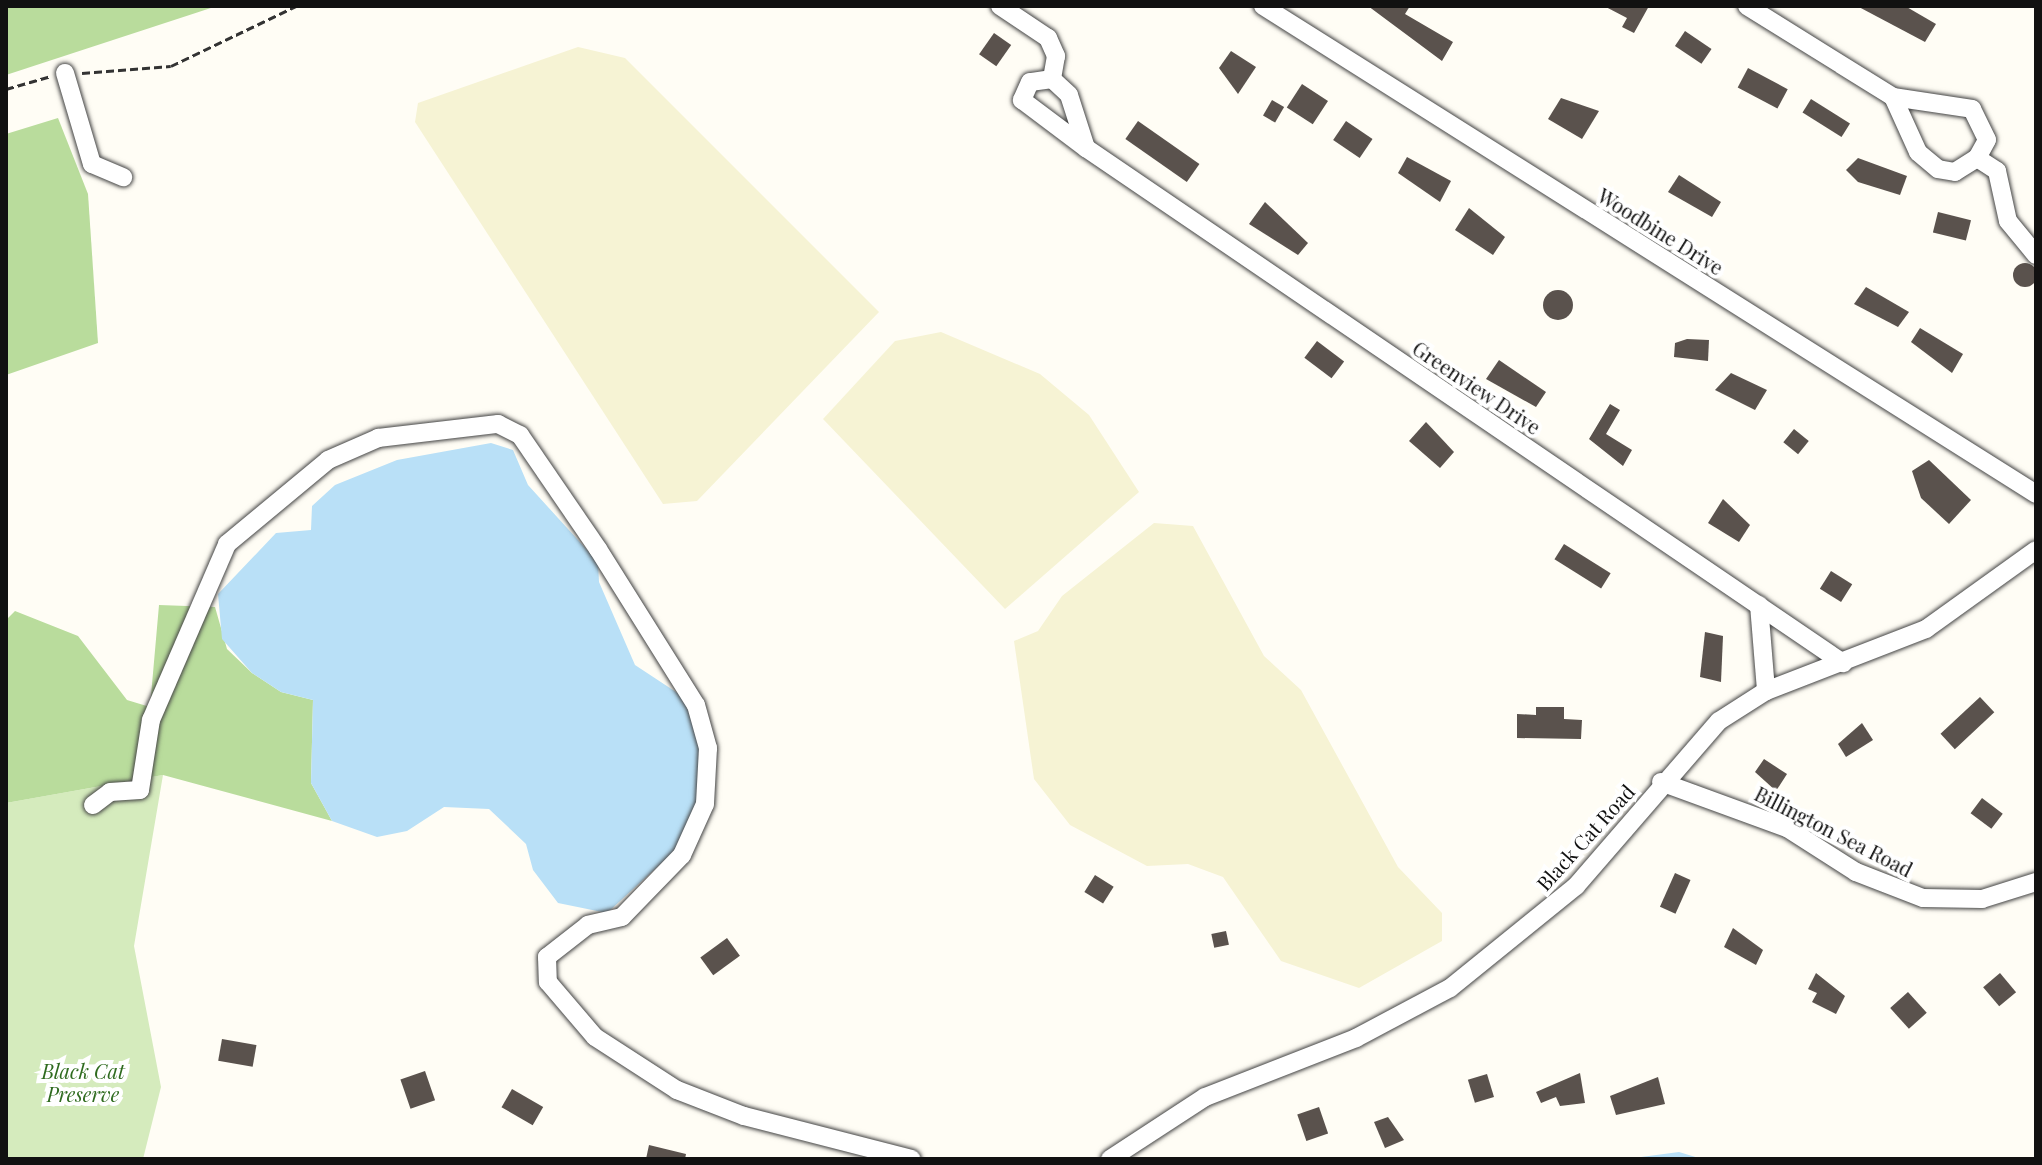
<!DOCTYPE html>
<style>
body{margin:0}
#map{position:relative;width:2042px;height:1165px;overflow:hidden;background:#fffdf5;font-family:"Playfair Display",serif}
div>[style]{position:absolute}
.farmland>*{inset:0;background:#f6f3d4}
.green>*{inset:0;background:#d5ebbd}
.forest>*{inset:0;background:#b9dc9c}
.water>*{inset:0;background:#b9e0f7}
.building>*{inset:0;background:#5a524d;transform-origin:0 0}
.round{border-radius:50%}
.path>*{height:3px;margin-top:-1.5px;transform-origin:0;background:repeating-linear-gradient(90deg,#333 0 8px,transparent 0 12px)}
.roads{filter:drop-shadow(0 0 2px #444) drop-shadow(0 0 2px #444)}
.minor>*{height:18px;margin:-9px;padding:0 9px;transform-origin:9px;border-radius:9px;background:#fff}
span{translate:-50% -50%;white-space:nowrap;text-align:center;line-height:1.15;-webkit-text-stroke:8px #fff;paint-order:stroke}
.street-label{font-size:20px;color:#111}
.park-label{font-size:20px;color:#2f6b1f;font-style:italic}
.frame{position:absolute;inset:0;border:8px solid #111;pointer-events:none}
</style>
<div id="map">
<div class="farmland">
<i style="clip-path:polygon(578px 47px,625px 58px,879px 312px,697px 501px,663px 504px,415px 122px,418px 103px)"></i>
<i style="clip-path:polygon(941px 332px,1040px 374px,1089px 415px,1139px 492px,1005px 609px,823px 419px,895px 341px)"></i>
<i style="clip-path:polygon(1154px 523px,1193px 526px,1264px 656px,1301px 690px,1398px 867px,1442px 913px,1442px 941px,1359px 988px,1281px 961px,1223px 877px,1188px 864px,1147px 866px,1070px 825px,1034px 779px,1014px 641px,1038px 631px,1062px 596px)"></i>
</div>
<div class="green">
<i style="clip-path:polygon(163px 775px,134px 946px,161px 1087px,143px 1159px,6px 1159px,6px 803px)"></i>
</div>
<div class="forest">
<i style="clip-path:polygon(6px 6px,217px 6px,6px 75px)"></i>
<i style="clip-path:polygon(58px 118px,88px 194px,98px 343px,6px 375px,6px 134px)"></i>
<i style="clip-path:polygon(159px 605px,215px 607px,227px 649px,252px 673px,281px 692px,313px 700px,311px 783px,332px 821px,163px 775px,6px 803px,6px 620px,15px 611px,78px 636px,127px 700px,150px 707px)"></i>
</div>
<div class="water">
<i style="clip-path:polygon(491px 443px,513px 450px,528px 485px,598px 562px,599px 582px,635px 665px,679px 694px,696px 718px,705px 780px,680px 846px,607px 913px,558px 903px,533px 870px,526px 844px,489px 809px,444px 807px,407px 831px,377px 837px,332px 821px,311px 783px,313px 700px,281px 692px,252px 673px,222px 639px,218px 594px,276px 533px,311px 530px,312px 506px,335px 485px,397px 460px)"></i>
<i style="clip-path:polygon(1679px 1152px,1702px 1159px,1626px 1159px)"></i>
</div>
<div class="building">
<i style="clip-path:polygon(1368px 6px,1410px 6px,1405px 14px,1453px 42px,1442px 61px)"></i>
<i style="clip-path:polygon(1604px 6px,1649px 6px,1634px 33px,1622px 27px,1627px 18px)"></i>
<i style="clip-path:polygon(1857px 6px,1905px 6px,1936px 24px,1925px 42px)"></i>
<i style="left:1685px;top:31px;width:32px;height:18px;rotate:34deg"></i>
<i style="left:994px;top:33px;width:21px;height:26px;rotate:35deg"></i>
<i style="clip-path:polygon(1231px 51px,1256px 67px,1238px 94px,1219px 68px)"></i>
<i style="left:1748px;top:68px;width:45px;height:22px;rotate:28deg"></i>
<i style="left:1302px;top:84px;width:31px;height:28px;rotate:33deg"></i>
<i style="clip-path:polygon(1561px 98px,1599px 111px,1582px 139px,1548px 119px)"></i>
<i style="left:1811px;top:99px;width:46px;height:16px;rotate:32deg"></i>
<i style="left:1272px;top:100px;width:14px;height:18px;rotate:30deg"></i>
<i style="left:1138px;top:121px;width:75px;height:22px;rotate:35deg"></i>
<i style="left:1346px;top:121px;width:32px;height:23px;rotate:34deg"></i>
<i style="clip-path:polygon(1407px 157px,1451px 181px,1440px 202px,1398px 173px)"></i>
<i style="clip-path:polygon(1858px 158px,1907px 176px,1900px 195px,1858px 182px,1846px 170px)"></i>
<i style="clip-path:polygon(1679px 175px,1721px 202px,1712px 217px,1668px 192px)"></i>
<i style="clip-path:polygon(1265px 202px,1308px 243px,1298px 255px,1249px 224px)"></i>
<i style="clip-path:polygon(1469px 208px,1505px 237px,1493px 255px,1455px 230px)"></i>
<i style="left:1938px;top:212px;width:34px;height:21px;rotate:14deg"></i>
<i class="round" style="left:2013px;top:263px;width:24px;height:24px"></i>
<i style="clip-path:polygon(1866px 287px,1909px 312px,1898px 327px,1854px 304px)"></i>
<i class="round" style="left:1543px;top:290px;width:30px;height:30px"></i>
<i style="clip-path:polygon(1920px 328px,1963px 354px,1952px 373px,1911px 342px)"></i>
<i style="clip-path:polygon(1687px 339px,1709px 340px,1708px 361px,1674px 357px,1675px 343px)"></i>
<i style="left:1317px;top:341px;width:34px;height:21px;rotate:37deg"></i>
<i style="clip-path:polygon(1499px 360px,1546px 392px,1536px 407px,1486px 379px)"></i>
<i style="clip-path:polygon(1731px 373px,1767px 390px,1755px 410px,1715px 390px)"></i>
<i style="clip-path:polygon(1610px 404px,1620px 410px,1606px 434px,1632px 450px,1623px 466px,1589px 439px)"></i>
<i style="clip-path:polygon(1426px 422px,1454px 452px,1440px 468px,1409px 441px)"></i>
<i style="left:1794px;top:429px;width:19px;height:17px;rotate:39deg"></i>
<i style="clip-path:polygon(1929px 460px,1971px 500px,1949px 524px,1921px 498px,1912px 471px)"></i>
<i style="clip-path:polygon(1723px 499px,1750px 525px,1739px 542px,1708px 523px)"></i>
<i style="left:1564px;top:544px;width:55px;height:18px;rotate:32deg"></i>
<i style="left:1831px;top:571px;width:25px;height:21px;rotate:32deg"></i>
<i style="clip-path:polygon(1705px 632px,1723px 636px,1721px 682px,1700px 677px)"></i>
<i style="left:1980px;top:697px;width:21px;height:54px;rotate:47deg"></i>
<i style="clip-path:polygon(1536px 707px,1564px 707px,1564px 719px,1582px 720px,1581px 739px,1517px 738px,1517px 714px,1536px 715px)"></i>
<i style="clip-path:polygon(1862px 723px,1873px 740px,1846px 757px,1838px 744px)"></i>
<i style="clip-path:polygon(1764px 759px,1787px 774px,1776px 791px,1755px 772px)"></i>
<i style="left:1982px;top:798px;width:26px;height:19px;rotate:37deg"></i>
<i style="left:1675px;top:873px;width:17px;height:37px;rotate:24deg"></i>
<i style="left:1095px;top:875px;width:22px;height:20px;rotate:32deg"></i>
<i style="clip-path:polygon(1733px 928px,1763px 950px,1756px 965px,1724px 947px)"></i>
<i style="left:1226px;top:931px;width:14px;height:15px;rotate:78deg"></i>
<i style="left:727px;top:938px;width:22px;height:33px;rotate:54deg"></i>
<i style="clip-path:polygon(1816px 973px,1845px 996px,1836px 1014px,1812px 1002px,1817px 993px,1808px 989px)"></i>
<i style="left:2000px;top:973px;width:25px;height:22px;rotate:50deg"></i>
<i style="left:1908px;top:992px;width:28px;height:24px;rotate:48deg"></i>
<i style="left:222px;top:1039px;width:35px;height:22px;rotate:10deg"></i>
<i style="left:425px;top:1071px;width:31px;height:26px;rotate:71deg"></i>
<i style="clip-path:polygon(1580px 1073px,1585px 1103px,1560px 1106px,1556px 1097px,1541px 1103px,1536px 1092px)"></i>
<i style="left:1487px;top:1074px;width:24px;height:20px;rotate:73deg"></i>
<i style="clip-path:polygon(1658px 1077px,1665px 1104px,1616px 1115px,1610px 1096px)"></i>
<i style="left:512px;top:1089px;width:36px;height:21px;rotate:30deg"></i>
<i style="left:1319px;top:1107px;width:28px;height:23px;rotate:71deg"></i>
<i style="clip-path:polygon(1388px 1117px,1404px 1140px,1385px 1148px,1374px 1122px)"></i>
<i style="clip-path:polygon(649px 1145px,686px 1154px,685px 1159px,646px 1159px)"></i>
</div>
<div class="path">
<i style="left:82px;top:73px;width:89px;rotate:-4.5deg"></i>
<i style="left:171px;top:66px;width:139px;rotate:-25.6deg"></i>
<i style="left:6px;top:89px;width:47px;rotate:-16.1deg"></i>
</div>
<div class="roads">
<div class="minor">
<i style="left:1000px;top:6px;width:58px;rotate:33.7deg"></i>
<i style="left:1048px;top:38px;width:20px;rotate:66deg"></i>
<i style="left:1056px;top:56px;width:23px;rotate:100deg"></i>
<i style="left:1052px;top:79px;width:23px;rotate:43deg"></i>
<i style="left:1069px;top:95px;width:56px;rotate:72.2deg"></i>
<i style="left:1086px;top:148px;width:916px;rotate:34.23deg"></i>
<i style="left:1263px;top:6px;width:914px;rotate:32.26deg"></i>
<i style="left:1747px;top:6px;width:172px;rotate:31.9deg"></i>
<i style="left:1893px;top:97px;width:80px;rotate:8.6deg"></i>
<i style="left:1972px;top:109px;width:34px;rotate:64deg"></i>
<i style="left:1987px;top:140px;width:21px;rotate:119deg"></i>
<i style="left:1977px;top:158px;width:26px;rotate:148deg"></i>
<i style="left:1955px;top:172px;width:17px;rotate:-170deg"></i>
<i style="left:1938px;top:169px;width:26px;rotate:-140deg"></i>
<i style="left:1918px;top:152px;width:60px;rotate:-114.4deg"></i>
<i style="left:65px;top:73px;width:95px;rotate:73.5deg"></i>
<i style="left:92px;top:164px;width:34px;rotate:23deg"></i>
<i style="left:1052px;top:79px;width:22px;rotate:172deg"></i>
<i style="left:1030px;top:82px;width:20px;rotate:114deg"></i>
<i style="left:1022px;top:100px;width:80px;rotate:36.9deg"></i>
<i style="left:1977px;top:158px;width:24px;rotate:33deg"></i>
<i style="left:1997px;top:171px;width:51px;rotate:77.6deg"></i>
<i style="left:2008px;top:221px;width:44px;rotate:50.5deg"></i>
<i style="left:1759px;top:605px;width:86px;rotate:85.3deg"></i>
<i style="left:1661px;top:782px;width:134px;rotate:20.1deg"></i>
<i style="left:1787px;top:828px;width:82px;rotate:32.5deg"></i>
<i style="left:1856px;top:872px;width:72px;rotate:21.2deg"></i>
<i style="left:1923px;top:898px;width:59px;rotate:1deg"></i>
<i style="left:1982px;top:899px;width:57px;rotate:-17.5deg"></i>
<i style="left:93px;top:805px;width:21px;rotate:-37deg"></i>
<i style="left:110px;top:792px;width:30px;rotate:-4deg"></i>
<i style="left:140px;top:790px;width:71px;rotate:-81.1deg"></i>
<i style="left:151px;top:720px;width:192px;rotate:-66.6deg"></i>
<i style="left:227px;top:544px;width:131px;rotate:-39.7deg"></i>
<i style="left:328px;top:460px;width:55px;rotate:-23.7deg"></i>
<i style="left:378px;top:438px;width:121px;rotate:-6.7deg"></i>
<i style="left:498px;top:424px;width:25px;rotate:27deg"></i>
<i style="left:520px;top:435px;width:138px;rotate:55.6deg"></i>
<i style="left:598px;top:549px;width:184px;rotate:57.9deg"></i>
<i style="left:696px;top:705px;width:45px;rotate:74.4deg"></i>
<i style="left:708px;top:748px;width:56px;rotate:93.1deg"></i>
<i style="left:705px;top:804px;width:56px;rotate:114.3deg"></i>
<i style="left:682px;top:855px;width:86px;rotate:134.1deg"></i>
<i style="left:622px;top:917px;width:35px;rotate:167deg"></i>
<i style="left:588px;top:925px;width:52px;rotate:142deg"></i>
<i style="left:547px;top:957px;width:25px;rotate:88deg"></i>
<i style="left:548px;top:982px;width:72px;rotate:49.5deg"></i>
<i style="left:595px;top:1037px;width:98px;rotate:32.9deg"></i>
<i style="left:677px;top:1090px;width:72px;rotate:21.2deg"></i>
<i style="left:744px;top:1116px;width:173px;rotate:14.4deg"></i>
<i style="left:1110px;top:1159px;width:113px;rotate:-33.1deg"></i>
<i style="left:1205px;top:1097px;width:162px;rotate:-21.3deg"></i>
<i style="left:1356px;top:1038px;width:106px;rotate:-28deg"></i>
<i style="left:1450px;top:988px;width:162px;rotate:-39deg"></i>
<i style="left:1576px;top:886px;width:218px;rotate:-49.1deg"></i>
<i style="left:1719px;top:721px;width:56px;rotate:-32.6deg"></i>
<i style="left:1766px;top:691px;width:172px;rotate:-21.2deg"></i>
<i style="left:1926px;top:629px;width:135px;rotate:-35.7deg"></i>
</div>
</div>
<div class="street-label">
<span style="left:1661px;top:231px;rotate:32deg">Woodbine Drive</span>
<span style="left:1477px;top:387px;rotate:34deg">Greenview Drive</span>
<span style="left:1834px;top:831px;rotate:27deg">Billington Sea Road</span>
<span style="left:1585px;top:837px;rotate:-48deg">Black Cat Road</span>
</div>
<div class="park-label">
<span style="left:83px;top:1082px">Black Cat<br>Preserve</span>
</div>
<div class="frame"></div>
</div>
